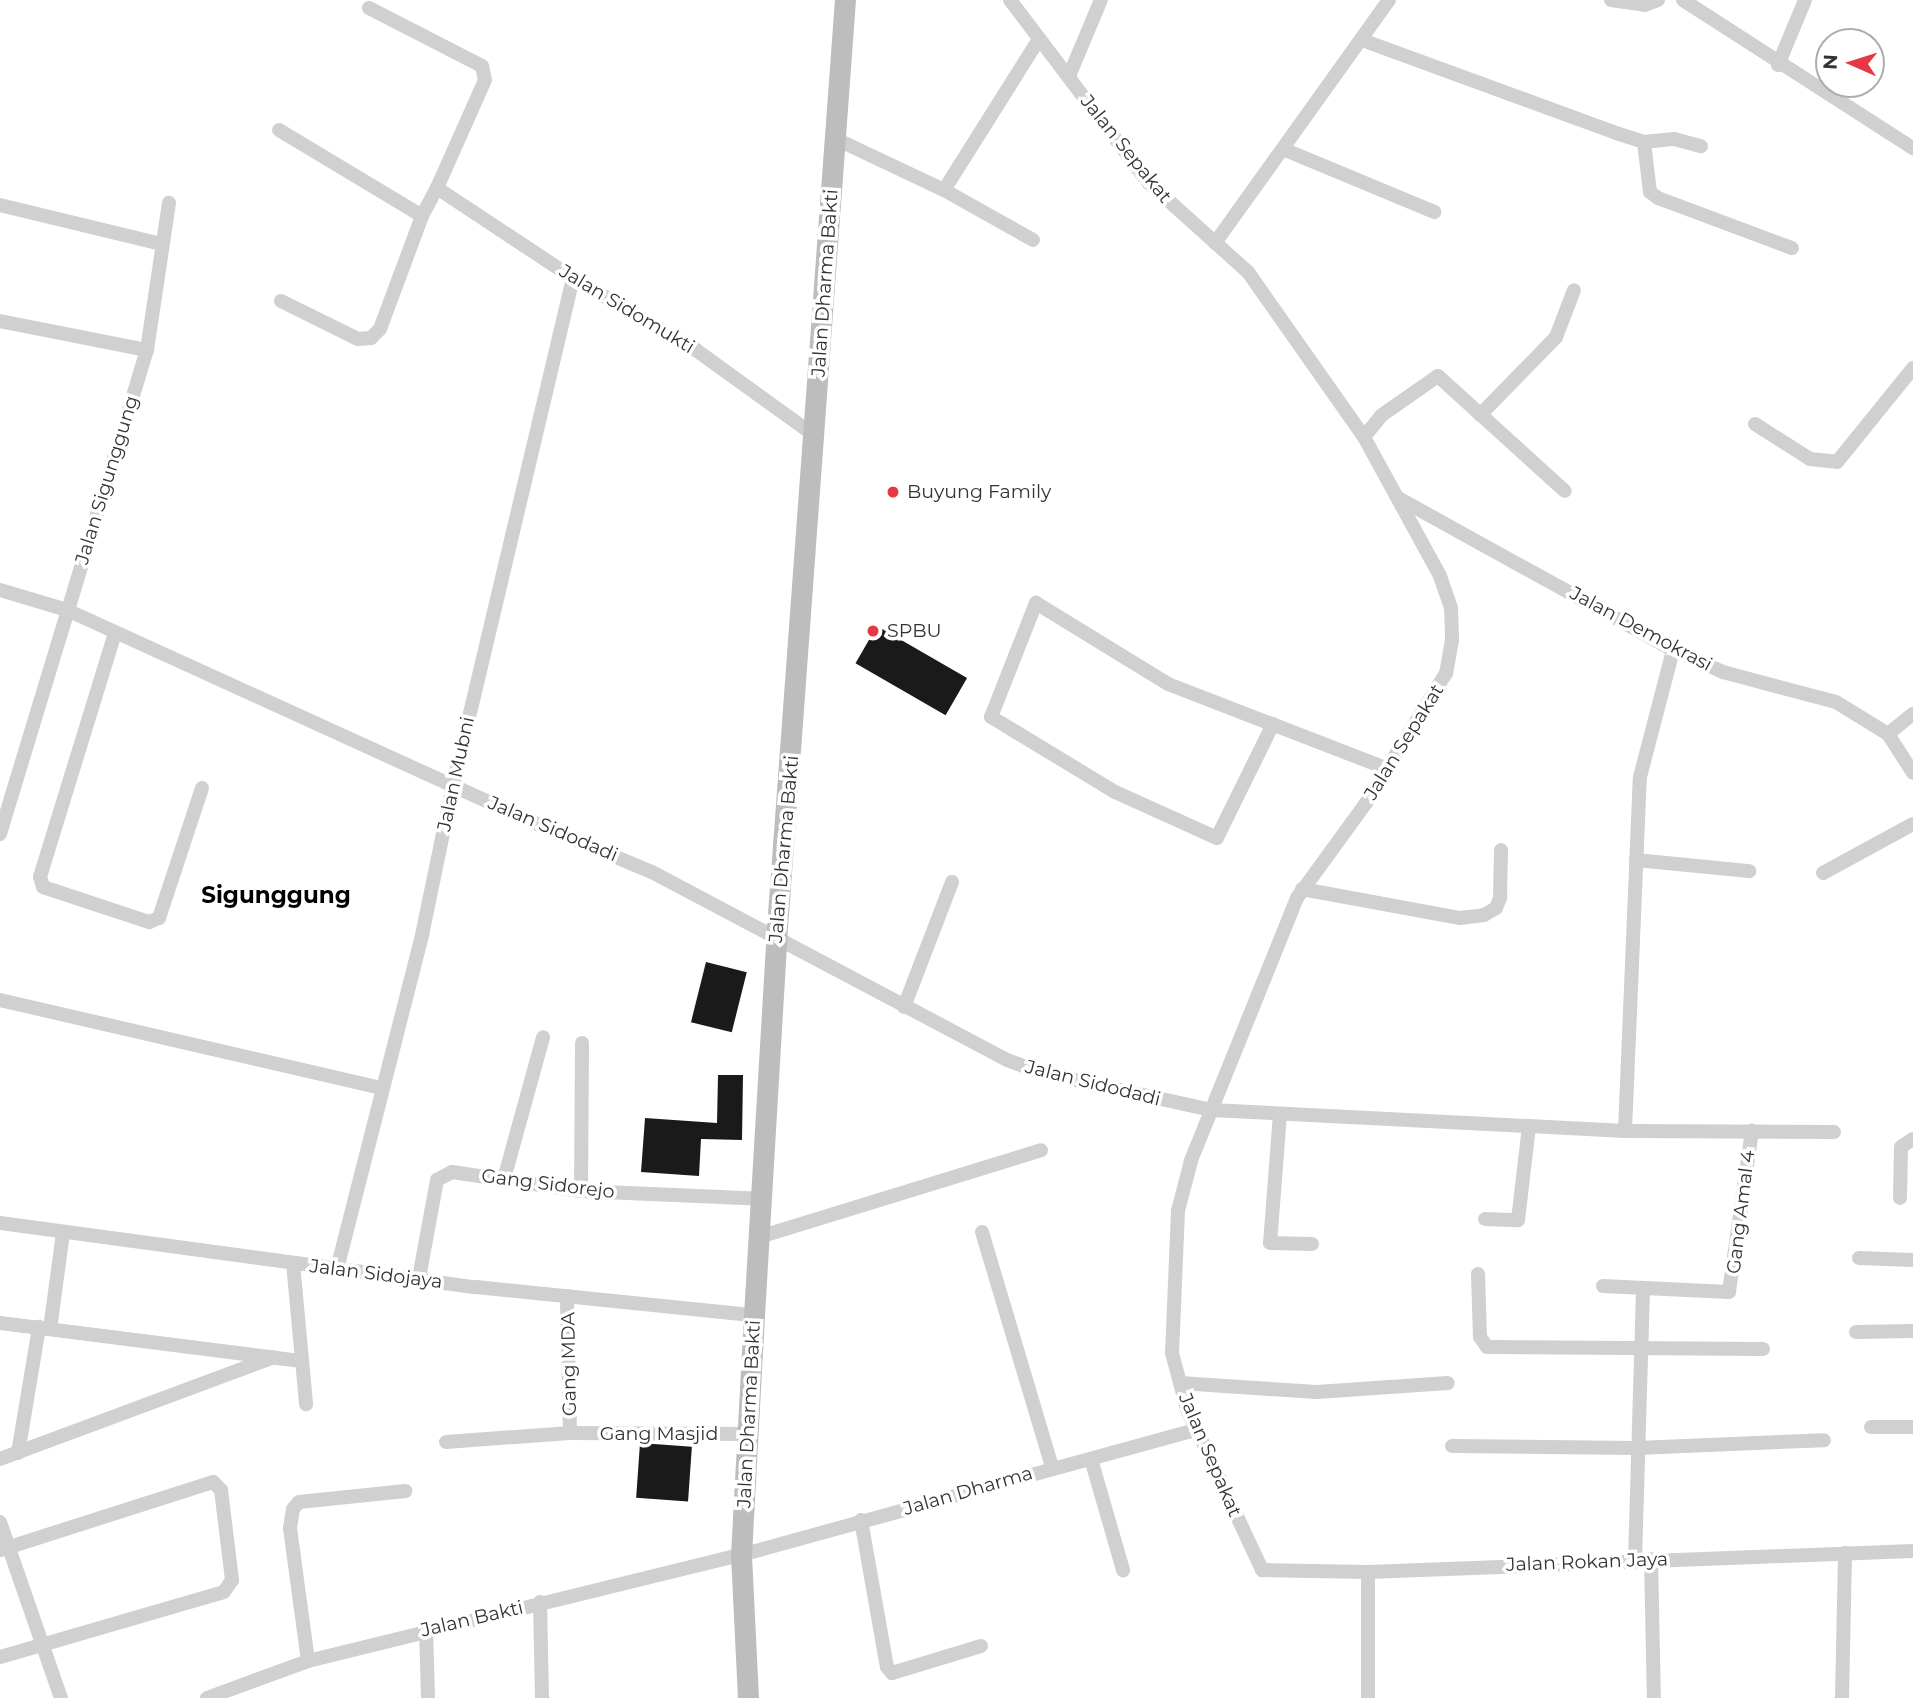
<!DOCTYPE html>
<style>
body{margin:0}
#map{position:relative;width:1913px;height:1698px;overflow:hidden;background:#fff;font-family:Montserrat,sans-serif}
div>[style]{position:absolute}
.building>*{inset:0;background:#1a1a1a;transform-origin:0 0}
.minor>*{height:14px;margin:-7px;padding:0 7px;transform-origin:7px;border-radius:7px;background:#d0d0d0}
.secondary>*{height:21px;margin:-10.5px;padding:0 10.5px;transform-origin:10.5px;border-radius:10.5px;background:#bdbdbd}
.dots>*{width:19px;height:19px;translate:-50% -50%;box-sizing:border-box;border:4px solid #fff;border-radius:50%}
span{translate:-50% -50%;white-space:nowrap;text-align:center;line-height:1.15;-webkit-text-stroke:7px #fff;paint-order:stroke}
.street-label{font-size:19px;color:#333}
.poi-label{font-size:19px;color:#333}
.left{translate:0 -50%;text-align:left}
.quarter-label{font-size:23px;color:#000;font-weight:700}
.north{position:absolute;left:1815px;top:28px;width:70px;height:70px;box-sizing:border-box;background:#fff;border:2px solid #adadad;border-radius:50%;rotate:273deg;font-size:19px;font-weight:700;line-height:28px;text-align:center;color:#333}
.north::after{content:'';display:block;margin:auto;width:24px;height:32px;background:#e63946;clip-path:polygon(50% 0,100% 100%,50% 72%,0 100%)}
</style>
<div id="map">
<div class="building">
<i style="left:877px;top:626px;width:104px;height:43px;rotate:30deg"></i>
<i style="left:706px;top:962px;width:42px;height:62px;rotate:14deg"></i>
<i style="clip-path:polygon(718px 1075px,743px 1075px,742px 1140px,701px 1139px,699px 1176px,641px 1172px,645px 1118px,717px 1123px)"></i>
<i style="left:640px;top:1443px;width:52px;height:55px;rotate:4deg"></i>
</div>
<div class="minor">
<i style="left:1010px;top:0;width:230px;rotate:52.8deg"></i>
<i style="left:1149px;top:183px;width:133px;rotate:42deg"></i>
<i style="left:1248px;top:272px;width:202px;rotate:54.9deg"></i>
<i style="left:1364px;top:437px;width:158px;rotate:61.3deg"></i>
<i style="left:1440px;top:576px;width:34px;rotate:71deg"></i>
<i style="left:1451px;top:608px;width:32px;rotate:88deg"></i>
<i style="left:1452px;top:640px;width:34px;rotate:100deg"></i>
<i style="left:1446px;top:673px;width:153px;rotate:121.6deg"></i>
<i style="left:1366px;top:803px;width:117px;rotate:126deg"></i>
<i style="left:1297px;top:898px;width:284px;rotate:112deg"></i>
<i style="left:1191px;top:1161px;width:52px;rotate:104.6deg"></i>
<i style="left:1178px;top:1211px;width:142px;rotate:92.4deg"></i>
<i style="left:1172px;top:1353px;width:58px;rotate:75deg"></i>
<i style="left:1187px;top:1409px;width:178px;rotate:65deg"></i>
<i style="left:1262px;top:1570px;width:106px;rotate:1.1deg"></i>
<i style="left:1368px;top:1572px;width:545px;rotate:-2.21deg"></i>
<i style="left:1611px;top:0;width:34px;rotate:8deg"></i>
<i style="left:1645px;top:5px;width:14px;rotate:-21deg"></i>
<i style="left:1683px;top:0;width:274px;rotate:32.8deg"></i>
<i style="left:369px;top:8px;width:127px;rotate:27.2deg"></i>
<i style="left:482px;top:66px;width:14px;rotate:78deg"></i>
<i style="left:485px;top:80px;width:118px;rotate:114deg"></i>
<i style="left:1362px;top:40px;width:270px;rotate:20.1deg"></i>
<i style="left:1616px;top:133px;width:29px;rotate:18deg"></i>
<i style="left:1644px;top:142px;width:30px;rotate:-6deg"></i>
<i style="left:1674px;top:139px;width:28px;rotate:15deg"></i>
<i style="left:1778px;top:65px;width:70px;rotate:-67.4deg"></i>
<i style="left:1069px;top:76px;width:82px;rotate:-67.2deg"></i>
<i style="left:279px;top:130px;width:167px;rotate:31deg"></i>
<i style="left:422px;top:216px;width:32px;rotate:-62deg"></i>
<i style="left:437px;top:188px;width:163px;rotate:33.5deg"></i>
<i style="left:573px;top:278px;width:143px;rotate:30.3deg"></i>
<i style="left:696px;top:350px;width:145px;rotate:35.8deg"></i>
<i style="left:836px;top:139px;width:119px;rotate:25.3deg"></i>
<i style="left:944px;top:190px;width:102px;rotate:29.3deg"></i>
<i style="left:1644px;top:142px;width:50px;rotate:83.2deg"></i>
<i style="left:1650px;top:192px;width:10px;rotate:37deg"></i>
<i style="left:1658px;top:198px;width:143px;rotate:20.5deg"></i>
<i style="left:1283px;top:149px;width:164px;rotate:22.6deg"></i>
<i style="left:944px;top:190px;width:178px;rotate:-57.8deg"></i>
<i style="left:0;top:205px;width:166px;rotate:13.6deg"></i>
<i style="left:1215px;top:243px;width:299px;rotate:-54.4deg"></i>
<i style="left:281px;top:301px;width:86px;rotate:26.3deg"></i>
<i style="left:358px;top:339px;width:13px;rotate:-4deg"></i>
<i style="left:371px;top:338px;width:13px;rotate:-45deg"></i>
<i style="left:380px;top:329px;width:121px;rotate:-69.6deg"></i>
<i style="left:0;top:321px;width:150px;rotate:11.2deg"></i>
<i style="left:1480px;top:415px;width:109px;rotate:-45.7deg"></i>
<i style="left:1556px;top:337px;width:50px;rotate:-69deg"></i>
<i style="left:1755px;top:424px;width:65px;rotate:32.5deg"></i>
<i style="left:1810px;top:459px;width:27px;rotate:6deg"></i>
<i style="left:1837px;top:462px;width:121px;rotate:-51deg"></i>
<i style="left:1364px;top:437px;width:28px;rotate:-51deg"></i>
<i style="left:1382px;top:415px;width:68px;rotate:-34.9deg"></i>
<i style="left:1438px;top:376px;width:171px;rotate:42.2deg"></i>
<i style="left:1398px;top:498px;width:314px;rotate:28.9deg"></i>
<i style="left:1673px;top:650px;width:55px;rotate:23.7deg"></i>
<i style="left:1723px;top:672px;width:117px;rotate:14.9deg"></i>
<i style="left:1836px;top:702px;width:61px;rotate:31.6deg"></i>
<i style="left:1888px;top:734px;width:46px;rotate:57.3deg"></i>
<i style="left:0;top:590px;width:70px;rotate:16.6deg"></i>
<i style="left:67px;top:610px;width:507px;rotate:24.49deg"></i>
<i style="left:528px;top:820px;width:134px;rotate:22.8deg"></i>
<i style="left:652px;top:872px;width:402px;rotate:27.9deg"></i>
<i style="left:1007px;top:1060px;width:38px;rotate:20deg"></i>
<i style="left:1043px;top:1073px;width:172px;rotate:12.4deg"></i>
<i style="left:1211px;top:1110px;width:415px;rotate:2.9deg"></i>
<i style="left:1625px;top:1131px;width:209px;rotate:0.3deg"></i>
<i style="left:115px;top:633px;width:255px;rotate:107.1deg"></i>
<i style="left:40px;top:877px;width:10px;rotate:73deg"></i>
<i style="left:43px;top:887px;width:112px;rotate:18.3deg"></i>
<i style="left:149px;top:922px;width:11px;rotate:-22deg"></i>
<i style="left:159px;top:918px;width:137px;rotate:-71.7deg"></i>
<i style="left:1273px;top:724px;width:127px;rotate:116.2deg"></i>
<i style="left:1217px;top:838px;width:112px;rotate:-155.7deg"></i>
<i style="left:1115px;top:792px;width:145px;rotate:-148.8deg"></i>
<i style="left:991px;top:717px;width:123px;rotate:-68.5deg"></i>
<i style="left:1036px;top:603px;width:155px;rotate:31.5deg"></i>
<i style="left:1168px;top:684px;width:236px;rotate:21.1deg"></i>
<i style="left:1888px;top:734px;width:32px;rotate:-39deg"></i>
<i style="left:0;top:834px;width:506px;rotate:-73.11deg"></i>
<i style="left:147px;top:350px;width:149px;rotate:-81.5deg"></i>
<i style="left:1636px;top:860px;width:114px;rotate:5.6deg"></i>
<i style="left:1823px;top:873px;width:102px;rotate:-28.6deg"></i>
<i style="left:1302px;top:889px;width:161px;rotate:10.4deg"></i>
<i style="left:1460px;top:918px;width:24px;rotate:-7deg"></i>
<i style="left:1484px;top:915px;width:14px;rotate:-30deg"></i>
<i style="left:1496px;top:908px;width:11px;rotate:-68deg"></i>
<i style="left:1500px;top:898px;width:48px;rotate:-88.8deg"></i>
<i style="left:0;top:1000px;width:390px;rotate:13deg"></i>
<i style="left:904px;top:1007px;width:134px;rotate:-69deg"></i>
<i style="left:1280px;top:1114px;width:129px;rotate:94.4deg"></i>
<i style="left:1270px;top:1243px;width:42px;rotate:1.4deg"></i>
<i style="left:1625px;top:1131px;width:354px;rotate:-87.6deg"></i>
<i style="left:1640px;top:777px;width:131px;rotate:-75.4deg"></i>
<i style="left:504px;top:1179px;width:147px;rotate:-74.6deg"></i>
<i style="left:581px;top:1191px;width:148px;rotate:-89.6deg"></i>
<i style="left:1900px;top:1198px;width:51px;rotate:-88.9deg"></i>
<i style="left:1901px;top:1147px;width:14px;rotate:-34deg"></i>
<i style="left:1485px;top:1219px;width:33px;rotate:2deg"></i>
<i style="left:1518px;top:1220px;width:94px;rotate:-83.3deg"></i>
<i style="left:0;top:1223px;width:480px;rotate:7.7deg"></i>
<i style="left:476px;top:1287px;width:279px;rotate:5.8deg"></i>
<i style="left:982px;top:1232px;width:245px;rotate:73.4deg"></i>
<i style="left:759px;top:1237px;width:295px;rotate:-17.1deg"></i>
<i style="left:1859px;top:1258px;width:54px;rotate:2.1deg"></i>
<i style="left:293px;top:1263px;width:142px;rotate:84.7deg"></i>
<i style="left:337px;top:1269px;width:345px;rotate:-75.7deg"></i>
<i style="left:422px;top:935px;width:153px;rotate:-78.3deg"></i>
<i style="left:453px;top:785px;width:521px;rotate:-76.68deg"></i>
<i style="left:1478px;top:1274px;width:63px;rotate:88.2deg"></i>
<i style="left:1480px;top:1337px;width:12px;rotate:55deg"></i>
<i style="left:1487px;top:1347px;width:276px;rotate:0.4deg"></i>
<i style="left:419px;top:1278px;width:100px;rotate:-79.6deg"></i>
<i style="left:437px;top:1180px;width:17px;rotate:-28deg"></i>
<i style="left:452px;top:1172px;width:130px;rotate:8.4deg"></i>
<i style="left:581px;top:1191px;width:180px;rotate:2.5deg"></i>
<i style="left:1603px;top:1286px;width:126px;rotate:2.7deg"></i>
<i style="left:1729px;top:1292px;width:163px;rotate:-81.9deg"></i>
<i style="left:0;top:1323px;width:304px;rotate:7.2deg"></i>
<i style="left:50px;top:1329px;width:97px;rotate:-82.3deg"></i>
<i style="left:1856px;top:1332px;width:57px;rotate:-1deg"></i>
<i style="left:1180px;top:1383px;width:137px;rotate:3.8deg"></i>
<i style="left:1317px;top:1392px;width:131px;rotate:-3.9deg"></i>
<i style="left:1871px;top:1427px;width:42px"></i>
<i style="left:570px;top:1433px;width:178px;rotate:0.3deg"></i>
<i style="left:446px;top:1442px;width:124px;rotate:-4.2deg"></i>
<i style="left:570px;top:1433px;width:137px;rotate:-91.3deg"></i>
<i style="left:1452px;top:1446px;width:185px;rotate:0.6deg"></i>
<i style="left:1637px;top:1448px;width:187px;rotate:-2.4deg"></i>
<i style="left:18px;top:1453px;width:128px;rotate:-80.5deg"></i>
<i style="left:0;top:1459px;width:292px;rotate:-20.4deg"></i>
<i style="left:1091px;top:1459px;width:116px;rotate:73.9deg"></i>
<i style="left:861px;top:1520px;width:149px;rotate:80deg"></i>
<i style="left:887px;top:1667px;width:8px;rotate:50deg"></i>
<i style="left:892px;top:1673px;width:93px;rotate:-16.9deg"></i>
<i style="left:0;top:1522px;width:186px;rotate:70.9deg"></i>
<i style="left:0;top:1550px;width:224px;rotate:-17.7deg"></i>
<i style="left:213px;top:1482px;width:11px;rotate:45deg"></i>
<i style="left:221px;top:1490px;width:91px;rotate:83deg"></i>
<i style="left:232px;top:1580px;width:14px;rotate:124deg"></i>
<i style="left:224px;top:1592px;width:233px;rotate:163.8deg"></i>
<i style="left:1651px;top:1559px;width:139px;rotate:88.8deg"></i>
<i style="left:1635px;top:1560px;width:272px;rotate:-88.3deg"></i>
<i style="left:540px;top:1602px;width:96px;rotate:88.8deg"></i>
<i style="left:426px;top:1629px;width:69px;rotate:88.3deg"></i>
<i style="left:308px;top:1661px;width:134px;rotate:-97.7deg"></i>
<i style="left:290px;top:1528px;width:19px;rotate:-81deg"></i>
<i style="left:293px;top:1509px;width:9px;rotate:-49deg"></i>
<i style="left:299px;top:1502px;width:107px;rotate:-5.9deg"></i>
<i style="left:207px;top:1698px;width:108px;rotate:-20.1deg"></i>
<i style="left:308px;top:1661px;width:446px;rotate:-13.8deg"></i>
<i style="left:741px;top:1555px;width:472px;rotate:-15.4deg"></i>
<i style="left:1368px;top:1698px;width:126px;rotate:-90deg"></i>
<i style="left:1842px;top:1698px;width:145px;rotate:-88.8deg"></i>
</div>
<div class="secondary">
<i style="left:748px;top:1698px;width:143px;rotate:-92.8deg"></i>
<i style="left:741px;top:1555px;width:240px;rotate:-86.9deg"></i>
<i style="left:754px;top:1315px;width:375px;rotate:-86.6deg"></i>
<i style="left:776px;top:941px;width:944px;rotate:-85.81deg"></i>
</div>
<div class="dots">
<i style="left:893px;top:492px;background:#e63946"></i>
<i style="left:873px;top:631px;background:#e63946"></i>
</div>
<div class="street-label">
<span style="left:1126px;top:149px;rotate:51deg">Jalan Sepakat</span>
<span style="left:825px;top:283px;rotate:-86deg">Jalan Dharma Bakti</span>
<span style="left:627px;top:309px;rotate:31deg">Jalan Sidomukti</span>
<span style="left:107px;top:480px;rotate:-73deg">Jalan Sigunggung</span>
<span style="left:1641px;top:629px;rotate:28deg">Jalan Demokrasi</span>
<span style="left:1404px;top:742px;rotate:-58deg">Jalan Sepakat</span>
<span style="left:456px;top:774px;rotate:-78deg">Jalan Mubni</span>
<span style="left:553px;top:829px;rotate:23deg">Jalan Sidodadi</span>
<span style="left:784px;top:849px;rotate:-85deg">Jalan Dharma Bakti</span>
<span style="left:1093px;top:1083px;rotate:14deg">Jalan Sidodadi</span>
<span style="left:548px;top:1184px;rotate:7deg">Gang Sidorejo</span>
<span style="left:1741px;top:1212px;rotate:-83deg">Gang Amal 4</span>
<span style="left:376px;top:1274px;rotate:7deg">Jalan Sidojaya</span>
<span style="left:569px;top:1364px;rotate:-91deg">Gang MDA</span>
<span style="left:749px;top:1414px;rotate:-87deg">Jalan Dharma Bakti</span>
<span style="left:659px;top:1434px">Gang Masjid</span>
<span style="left:1210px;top:1455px;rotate:67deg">Jalan Sepakat</span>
<span style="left:968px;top:1491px;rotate:-16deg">Jalan Dharma</span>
<span style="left:1587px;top:1562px;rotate:-2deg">Jalan Rokan Jaya</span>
<span style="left:472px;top:1619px;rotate:-13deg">Jalan Bakti</span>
</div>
<div class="poi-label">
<span class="left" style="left:907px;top:492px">Buyung Family</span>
<span class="left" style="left:887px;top:631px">SPBU</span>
</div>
<div class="quarter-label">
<span style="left:276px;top:895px">Sigunggung</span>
</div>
<div class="north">N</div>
</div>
